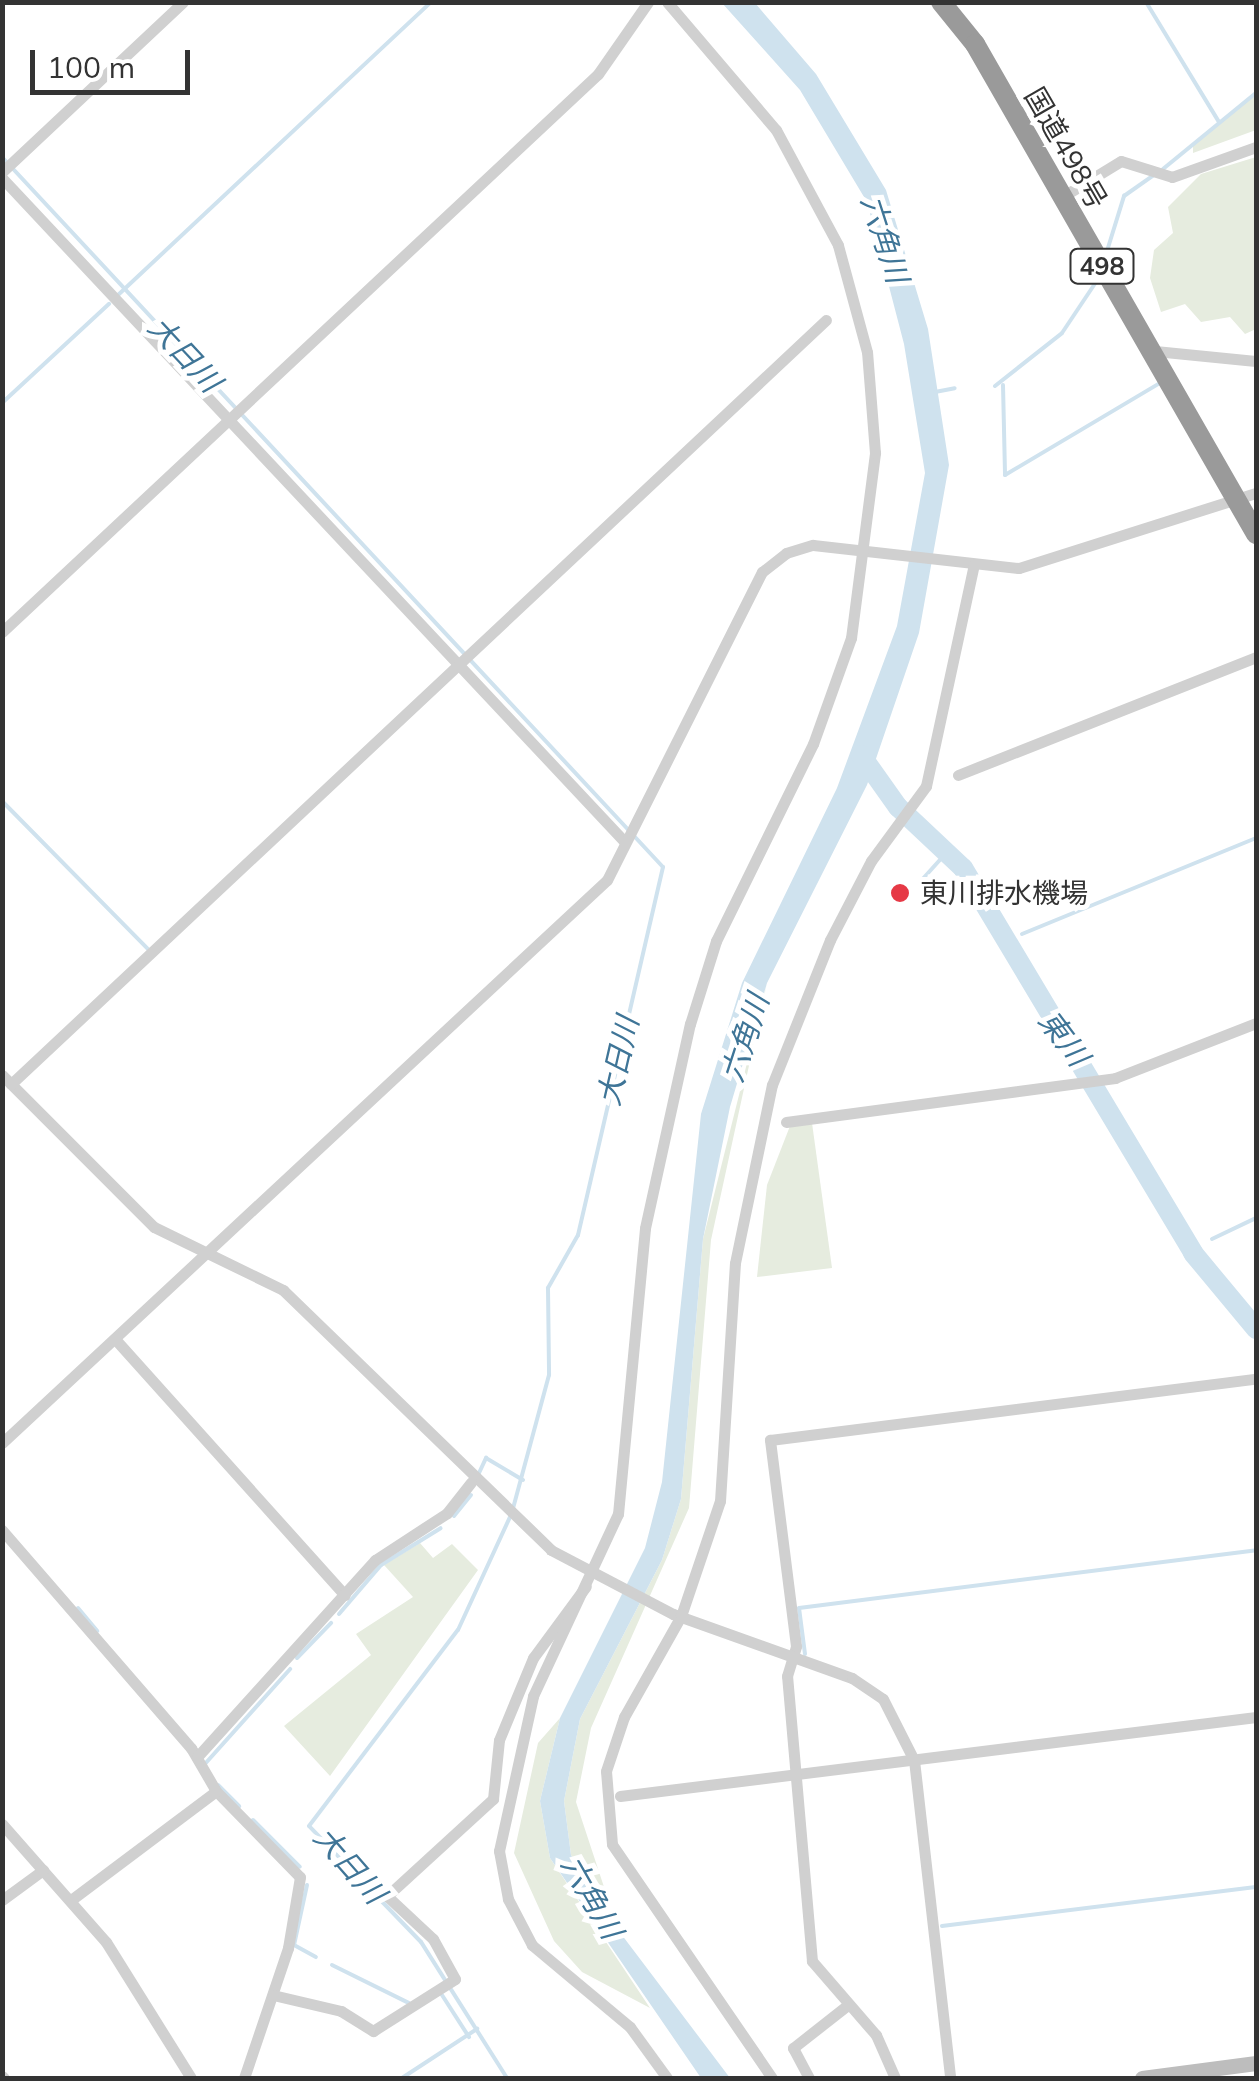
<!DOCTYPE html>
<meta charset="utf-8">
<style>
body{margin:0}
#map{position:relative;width:1259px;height:2081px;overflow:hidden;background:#fff;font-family:Mulish,"Noto Sans JP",sans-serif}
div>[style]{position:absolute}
.green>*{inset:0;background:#e6ecdf}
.water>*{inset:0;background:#cfe2ee}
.stream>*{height:4px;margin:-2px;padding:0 2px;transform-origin:2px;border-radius:2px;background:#cfe2ee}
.river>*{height:20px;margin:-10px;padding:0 10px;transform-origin:10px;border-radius:10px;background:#cfe2ee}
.street>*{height:11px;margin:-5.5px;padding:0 5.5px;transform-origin:5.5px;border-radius:5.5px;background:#d0d0d0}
.secondary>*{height:15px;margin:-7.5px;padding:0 7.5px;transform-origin:7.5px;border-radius:7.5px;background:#bdbdbd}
.highway>*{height:20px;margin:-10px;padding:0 10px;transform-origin:10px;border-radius:10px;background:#9a9a9a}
.dots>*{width:28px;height:28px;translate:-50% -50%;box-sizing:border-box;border:5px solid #fff;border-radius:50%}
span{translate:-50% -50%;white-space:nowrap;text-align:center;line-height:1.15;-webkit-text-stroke:10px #fff;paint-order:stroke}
.shield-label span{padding:2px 8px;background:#fff;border:2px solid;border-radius:8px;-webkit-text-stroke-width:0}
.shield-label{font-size:25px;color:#333;font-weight:700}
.street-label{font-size:28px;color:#333}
.poi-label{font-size:28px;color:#333}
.left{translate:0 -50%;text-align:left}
.water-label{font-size:30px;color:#3f7597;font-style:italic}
.frame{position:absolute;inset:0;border:5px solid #333;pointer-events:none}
.scale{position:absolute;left:30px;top:50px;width:160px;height:45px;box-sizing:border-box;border:5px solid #333;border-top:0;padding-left:12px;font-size:30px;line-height:35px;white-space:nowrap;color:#333;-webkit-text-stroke:8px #fff;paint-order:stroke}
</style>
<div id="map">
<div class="green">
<i style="clip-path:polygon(1256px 94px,1256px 130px,1193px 153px,1193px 143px)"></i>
<i style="clip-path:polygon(1256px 157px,1256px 329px,1245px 334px,1230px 317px,1201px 322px,1185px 304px,1161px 312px,1150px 278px,1154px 250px,1173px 233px,1168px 207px,1201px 174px)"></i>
<i style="clip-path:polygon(767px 983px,711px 1240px,689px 1508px,591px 1728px,576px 1802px,604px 1887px,600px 1906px,571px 1855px,564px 1801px,580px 1719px,662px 1560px,681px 1499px,703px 1239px)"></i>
<i style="clip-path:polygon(812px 1123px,832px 1268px,757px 1277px,767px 1185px,790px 1126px)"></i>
<i style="clip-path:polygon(420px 1543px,433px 1558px,452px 1544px,478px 1570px,330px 1776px,284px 1726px,371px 1655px,356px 1634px,413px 1597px,384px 1565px)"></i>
<i style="clip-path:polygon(560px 1718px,540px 1801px,550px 1858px,650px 2008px,582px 1972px,554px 1941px,514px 1853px,538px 1743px)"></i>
</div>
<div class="water">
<i style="clip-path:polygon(722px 3px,755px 3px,816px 74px,886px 190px,928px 329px,949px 465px,919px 633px,867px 785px,767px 983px,730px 1107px,703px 1239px,681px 1499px,662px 1560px,580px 1719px,564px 1801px,571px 1855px,600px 1906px,730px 2078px,701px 2078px,550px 1858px,540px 1801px,560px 1718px,645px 1548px,662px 1482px,701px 1114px,742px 983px,837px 788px,897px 626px,925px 473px,904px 344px,867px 202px,800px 90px)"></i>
</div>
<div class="stream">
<i style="left:1146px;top:2px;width:140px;rotate:58.7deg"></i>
<i style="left:2px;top:157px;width:970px;rotate:47.05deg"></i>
<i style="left:663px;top:867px;width:378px;rotate:103deg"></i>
<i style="left:578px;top:1235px;width:61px;rotate:119.5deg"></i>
<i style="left:548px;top:1288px;width:87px;rotate:89.3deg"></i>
<i style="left:549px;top:1375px;width:138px;rotate:105.1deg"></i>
<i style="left:1163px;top:169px;width:120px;rotate:-39.3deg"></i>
<i style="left:1107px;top:251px;width:58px;rotate:-72.8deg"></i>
<i style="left:1124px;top:196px;width:38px;rotate:-35deg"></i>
<i style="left:118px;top:295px;width:429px;rotate:-43.1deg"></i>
<i style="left:1003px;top:385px;width:90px;rotate:88.7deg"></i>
<i style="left:1005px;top:475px;width:178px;rotate:-30.7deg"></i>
<i style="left:995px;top:386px;width:85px;rotate:-38.3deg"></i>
<i style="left:1062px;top:333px;width:61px;rotate:-56.3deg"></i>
<i style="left:935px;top:392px;width:20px;rotate:-11deg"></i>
<i style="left:2px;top:403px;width:146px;rotate:-42.8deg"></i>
<i style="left:2px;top:801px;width:208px;rotate:45.4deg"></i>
<i style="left:920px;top:882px;width:39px;rotate:-48deg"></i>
<i style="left:1022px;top:934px;width:253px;rotate:-22.3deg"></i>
<i style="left:1212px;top:1239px;width:49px;rotate:-25.5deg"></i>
<i style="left:479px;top:1473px;width:17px;rotate:-65deg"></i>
<i style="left:486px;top:1458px;width:43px;rotate:30.7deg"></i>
<i style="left:454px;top:1516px;width:27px;rotate:-51deg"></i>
<i style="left:78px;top:1608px;width:30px;rotate:50deg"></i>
<i style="left:339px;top:1614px;width:65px;rotate:-49.4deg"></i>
<i style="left:381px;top:1565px;width:70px;rotate:-31.7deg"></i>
<i style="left:805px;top:1654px;width:46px;rotate:-97.4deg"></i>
<i style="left:799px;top:1608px;width:461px;rotate:-7.2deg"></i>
<i style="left:297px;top:1658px;width:49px;rotate:-45.8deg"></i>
<i style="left:204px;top:1765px;width:129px;rotate:-48.1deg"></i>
<i style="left:218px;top:1785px;width:30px;rotate:45deg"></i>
<i style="left:253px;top:1820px;width:66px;rotate:45deg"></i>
<i style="left:307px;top:1885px;width:61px;rotate:102.2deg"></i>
<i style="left:294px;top:1945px;width:25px;rotate:29deg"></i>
<i style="left:942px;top:1926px;width:316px;rotate:-7.1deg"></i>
<i style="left:332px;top:1965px;width:86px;rotate:26.3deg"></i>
<i style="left:442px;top:1995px;width:50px;rotate:57.3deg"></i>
<i style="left:402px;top:2078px;width:90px;rotate:-33.2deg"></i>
<i style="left:507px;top:2078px;width:161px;rotate:-122.3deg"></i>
<i style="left:421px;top:1942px;width:161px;rotate:-134deg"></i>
<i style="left:309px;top:1826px;width:246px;rotate:-52.8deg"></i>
<i style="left:458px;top:1630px;width:124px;rotate:-65.3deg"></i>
</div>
<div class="river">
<i style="left:861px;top:755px;width:64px;rotate:54.6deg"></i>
<i style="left:898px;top:807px;width:89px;rotate:43.2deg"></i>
<i style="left:963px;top:868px;width:448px;rotate:59.1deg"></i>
<i style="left:1193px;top:1253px;width:99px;rotate:50.3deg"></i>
</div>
<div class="street">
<i style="left:2px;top:172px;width:248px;rotate:-43.2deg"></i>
<i style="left:2px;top:178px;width:909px;rotate:46.83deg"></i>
<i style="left:1062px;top:197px;width:69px;rotate:-31.4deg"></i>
<i style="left:1121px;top:161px;width:53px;rotate:17.4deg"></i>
<i style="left:1172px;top:177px;width:89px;rotate:-19.7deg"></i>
<i style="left:1155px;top:351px;width:101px;rotate:5.7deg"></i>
<i style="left:2px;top:632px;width:816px;rotate:-43.11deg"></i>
<i style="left:598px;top:74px;width:88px;rotate:-55.2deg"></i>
<i style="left:958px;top:775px;width:321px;rotate:-21.6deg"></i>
<i style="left:2px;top:1075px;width:215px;rotate:45deg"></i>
<i style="left:154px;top:1227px;width:144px;rotate:26deg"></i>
<i style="left:283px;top:1290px;width:373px;rotate:44.1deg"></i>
<i style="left:551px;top:1550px;width:138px;rotate:27.7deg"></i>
<i style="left:673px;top:1614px;width:190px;rotate:19.7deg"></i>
<i style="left:852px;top:1678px;width:37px;rotate:34deg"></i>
<i style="left:883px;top:1699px;width:68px;rotate:63.1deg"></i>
<i style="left:914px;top:1760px;width:320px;rotate:83.5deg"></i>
<i style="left:11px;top:1084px;width:1117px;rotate:-43.15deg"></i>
<i style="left:786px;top:1122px;width:332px;rotate:-7.6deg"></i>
<i style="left:1115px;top:1078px;width:151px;rotate:-21.3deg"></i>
<i style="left:115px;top:1339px;width:344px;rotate:48.1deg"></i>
<i style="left:2px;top:1443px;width:826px;rotate:-42.94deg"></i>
<i style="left:607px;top:880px;width:345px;rotate:-63.3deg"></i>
<i style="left:762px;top:572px;width:31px;rotate:-38deg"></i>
<i style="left:786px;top:553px;width:28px;rotate:-17deg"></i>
<i style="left:813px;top:545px;width:207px;rotate:6.4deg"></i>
<i style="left:1019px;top:568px;width:249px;rotate:-17.6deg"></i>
<i style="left:2px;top:1530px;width:289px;rotate:49.1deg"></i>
<i style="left:191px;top:1748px;width:50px;rotate:59.8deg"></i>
<i style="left:216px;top:1791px;width:120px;rotate:45.7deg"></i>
<i style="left:300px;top:1877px;width:72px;rotate:99.6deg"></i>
<i style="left:288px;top:1948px;width:137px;rotate:108.7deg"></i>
<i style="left:197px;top:1757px;width:266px;rotate:-47.9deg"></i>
<i style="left:375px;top:1560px;width:86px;rotate:-33.1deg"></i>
<i style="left:447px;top:1513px;width:39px;rotate:-52deg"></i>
<i style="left:620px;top:1796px;width:641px;rotate:-7.08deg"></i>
<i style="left:2px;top:1824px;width:157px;rotate:48.6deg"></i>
<i style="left:106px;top:1942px;width:160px;rotate:58deg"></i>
<i style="left:2px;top:1900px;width:51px;rotate:-36.2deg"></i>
<i style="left:71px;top:1900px;width:181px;rotate:-36.9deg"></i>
<i style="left:273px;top:1995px;width:70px;rotate:13.2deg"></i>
<i style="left:341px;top:2011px;width:38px;rotate:32deg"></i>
<i style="left:373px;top:2031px;width:97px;rotate:-32.4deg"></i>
<i style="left:455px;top:1979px;width:46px;rotate:-118.8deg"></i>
<i style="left:433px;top:1939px;width:63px;rotate:-136.9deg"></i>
<i style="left:387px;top:1896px;width:144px;rotate:-42.5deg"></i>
<i style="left:493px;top:1799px;width:59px;rotate:-84.2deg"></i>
<i style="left:499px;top:1740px;width:89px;rotate:-67.5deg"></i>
<i style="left:533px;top:1658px;width:89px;rotate:-53.6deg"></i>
<i style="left:2px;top:2076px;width:3px;rotate:45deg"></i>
<i style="left:667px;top:2078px;width:63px;rotate:-126deg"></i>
<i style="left:630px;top:2027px;width:128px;rotate:-140.1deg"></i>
<i style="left:532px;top:1945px;width:52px;rotate:-117.6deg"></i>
<i style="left:508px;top:1899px;width:49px;rotate:-100.6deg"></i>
<i style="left:499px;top:1851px;width:159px;rotate:-77.6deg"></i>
<i style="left:533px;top:1696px;width:201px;rotate:-65deg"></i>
<i style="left:618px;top:1514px;width:287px;rotate:-84.6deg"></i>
<i style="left:645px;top:1228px;width:209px;rotate:-77.6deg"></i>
<i style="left:690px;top:1024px;width:87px;rotate:-72.6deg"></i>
<i style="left:716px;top:941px;width:220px;rotate:-63.8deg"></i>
<i style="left:813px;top:744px;width:113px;rotate:-70.3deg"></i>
<i style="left:851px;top:638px;width:187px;rotate:-82.6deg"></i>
<i style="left:875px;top:453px;width:101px;rotate:-94.5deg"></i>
<i style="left:867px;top:352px;width:111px;rotate:-105.2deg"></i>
<i style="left:838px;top:245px;width:131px;rotate:-118.3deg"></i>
<i style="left:776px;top:130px;width:168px;rotate:-130.4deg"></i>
<i style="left:772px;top:2078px;width:283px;rotate:-124.4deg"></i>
<i style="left:612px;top:1844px;width:73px;rotate:-94.7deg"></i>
<i style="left:606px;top:1771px;width:57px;rotate:-71.6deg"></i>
<i style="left:624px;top:1717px;width:116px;rotate:-60.6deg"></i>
<i style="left:681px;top:1616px;width:121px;rotate:-71.3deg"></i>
<i style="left:720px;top:1501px;width:238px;rotate:-86.4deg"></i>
<i style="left:735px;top:1263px;width:182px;rotate:-78.3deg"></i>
<i style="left:772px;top:1085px;width:156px;rotate:-68.2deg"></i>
<i style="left:830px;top:940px;width:89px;rotate:-62.6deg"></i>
<i style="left:871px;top:861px;width:93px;rotate:-53.7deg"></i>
<i style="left:926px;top:786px;width:227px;rotate:-77.8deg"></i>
<i style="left:809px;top:2078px;width:34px;rotate:-118deg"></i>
<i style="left:793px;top:2048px;width:71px;rotate:-38.2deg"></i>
<i style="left:895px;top:2078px;width:47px;rotate:-113.8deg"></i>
<i style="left:876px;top:2035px;width:98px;rotate:-130.9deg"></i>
<i style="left:812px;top:1961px;width:286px;rotate:-95deg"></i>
<i style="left:787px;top:1676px;width:31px;rotate:-73deg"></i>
<i style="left:796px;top:1646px;width:208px;rotate:-97.2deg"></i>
<i style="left:770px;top:1440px;width:490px;rotate:-7.2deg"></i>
</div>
<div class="secondary">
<i style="left:1142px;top:2078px;width:115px;rotate:-7.5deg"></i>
</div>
<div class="highway">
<i style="left:941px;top:2px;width:54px;rotate:51deg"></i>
<i style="left:975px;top:44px;width:565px;rotate:60.17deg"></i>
</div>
<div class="dots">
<i style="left:900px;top:893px;background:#e63946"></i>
</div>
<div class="shield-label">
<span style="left:1102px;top:266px">498</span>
</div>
<div class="street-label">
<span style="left:1066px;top:148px;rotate:60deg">国道498号</span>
</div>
<div class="poi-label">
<span class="left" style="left:920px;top:893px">東川排水機場</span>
</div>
<div class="water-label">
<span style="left:885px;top:239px;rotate:72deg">六角川</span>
<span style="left:185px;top:354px;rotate:47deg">大日川</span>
<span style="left:745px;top:1038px;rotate:-72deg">六角川</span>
<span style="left:1064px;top:1038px;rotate:53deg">東川</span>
<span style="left:618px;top:1061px;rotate:-77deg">大日川</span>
<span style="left:350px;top:1865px;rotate:49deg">大日川</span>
<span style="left:592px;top:1897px;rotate:60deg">六角川</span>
</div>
<div class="frame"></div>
<div class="scale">100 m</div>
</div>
